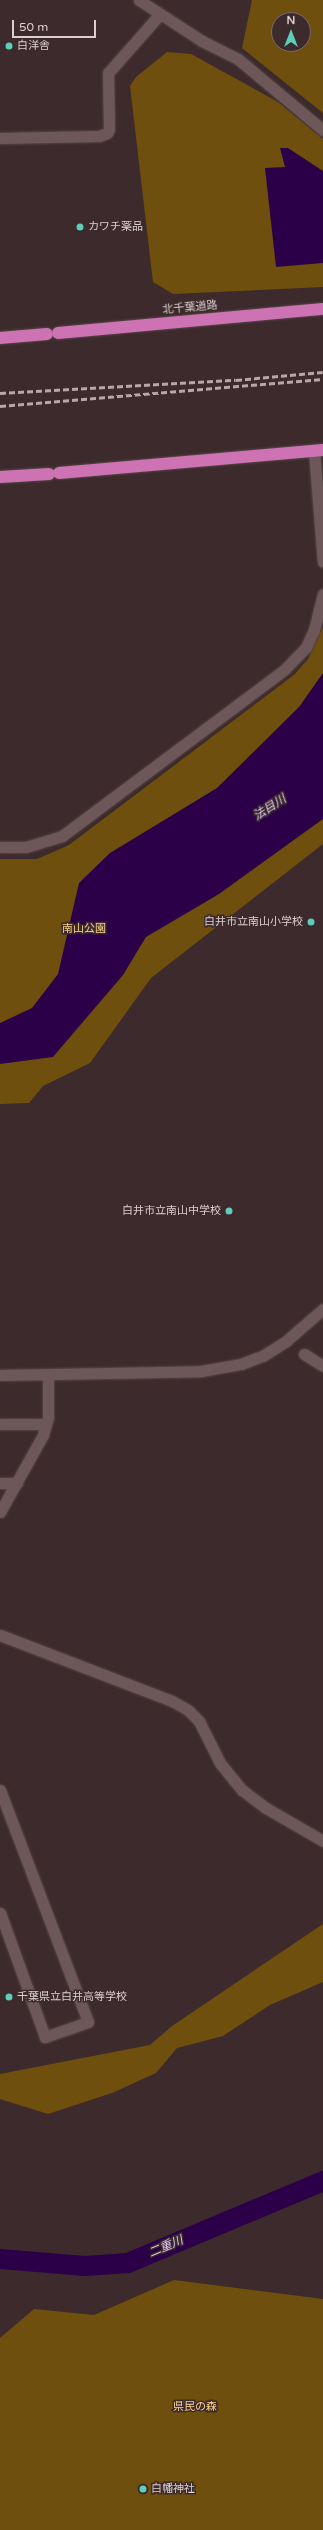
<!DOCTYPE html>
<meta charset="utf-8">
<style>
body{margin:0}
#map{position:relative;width:323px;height:2530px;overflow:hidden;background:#3d2a2c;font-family:"Varela Round","Noto Sans JP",sans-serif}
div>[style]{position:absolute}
.green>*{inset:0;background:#6f4f0d}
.water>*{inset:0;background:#2b0048}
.river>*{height:20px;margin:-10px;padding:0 10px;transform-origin:10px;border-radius:10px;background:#2b0048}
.roads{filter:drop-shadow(0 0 1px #574748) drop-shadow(0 0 1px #574748)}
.minor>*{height:11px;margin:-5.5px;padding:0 5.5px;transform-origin:5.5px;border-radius:5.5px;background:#6d5759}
.highway>*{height:12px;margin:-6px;padding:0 6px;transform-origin:6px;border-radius:6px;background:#cd72b2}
.rail>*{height:3px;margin-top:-1.5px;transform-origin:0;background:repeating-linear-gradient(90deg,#b6a8a9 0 6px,transparent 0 9px)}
.dots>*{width:11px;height:11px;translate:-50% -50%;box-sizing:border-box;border:2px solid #3d2a2c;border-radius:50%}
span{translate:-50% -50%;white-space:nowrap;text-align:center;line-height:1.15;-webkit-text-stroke:3px #3d2a2c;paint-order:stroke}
.poi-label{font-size:11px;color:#dbcecf}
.left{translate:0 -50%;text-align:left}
.right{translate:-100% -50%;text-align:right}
.street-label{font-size:11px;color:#dbcecf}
.park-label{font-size:11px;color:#f8d191}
.water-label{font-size:12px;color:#dcc9f4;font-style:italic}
.north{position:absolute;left:271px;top:12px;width:40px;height:40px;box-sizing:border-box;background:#3d2a2c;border:1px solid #7c6c6d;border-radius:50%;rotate:0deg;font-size:11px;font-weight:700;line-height:16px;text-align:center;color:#dbcecf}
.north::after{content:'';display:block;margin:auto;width:14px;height:18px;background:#5dceb9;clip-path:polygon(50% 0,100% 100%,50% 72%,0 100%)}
.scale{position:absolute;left:12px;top:20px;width:84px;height:18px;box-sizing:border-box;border:2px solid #dbcecf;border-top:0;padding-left:5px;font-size:12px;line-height:14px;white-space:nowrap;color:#dbcecf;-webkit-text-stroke:3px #3d2a2c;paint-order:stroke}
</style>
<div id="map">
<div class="green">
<i style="clip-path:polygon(evenodd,252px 0,323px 0,323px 113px,242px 48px,252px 0,279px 20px,303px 20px,303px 44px,279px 44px,279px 20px)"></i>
<i style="clip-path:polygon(167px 52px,191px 54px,278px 102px,323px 139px,323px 287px,173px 294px,153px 282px,130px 86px,136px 77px)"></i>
<i style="clip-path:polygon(323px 627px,323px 844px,151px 978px,90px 1063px,43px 1086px,29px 1103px,0 1104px,0 859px,37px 859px,69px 845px,295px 674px,308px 659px)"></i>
<i style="clip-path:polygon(323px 1924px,323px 1982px,270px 2005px,223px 2036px,177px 2048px,156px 2073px,112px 2093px,48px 2114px,0 2099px,0 2074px,150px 2045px,172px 2026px)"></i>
<i style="clip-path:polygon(174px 2280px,323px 2299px,323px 2530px,0 2530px,0 2338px,34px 2309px,94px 2315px)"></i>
</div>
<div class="water">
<i style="clip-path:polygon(280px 148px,288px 148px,323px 171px,323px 263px,276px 267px,265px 168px,285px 167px)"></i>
<i style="clip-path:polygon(323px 673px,323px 819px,219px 894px,146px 937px,123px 975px,53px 1057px,0 1064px,0 1023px,32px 1008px,58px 974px,79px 883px,110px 853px,217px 788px,299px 707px)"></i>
</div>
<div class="river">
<i style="left:0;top:2259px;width:85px;rotate:4.7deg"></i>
<i style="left:85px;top:2266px;width:43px;rotate:-4deg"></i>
<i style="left:128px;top:2263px;width:212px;rotate:-22.8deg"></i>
</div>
<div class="roads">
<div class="minor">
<i style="left:139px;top:0;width:75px;rotate:33.1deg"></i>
<i style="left:202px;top:41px;width:40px;rotate:26.6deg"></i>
<i style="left:238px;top:59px;width:111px;rotate:39.9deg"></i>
<i style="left:0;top:138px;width:99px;rotate:-1.2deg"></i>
<i style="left:99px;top:136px;width:9px;rotate:-21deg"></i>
<i style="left:107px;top:133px;width:4px;rotate:-63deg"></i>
<i style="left:109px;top:129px;width:56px;rotate:-91deg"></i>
<i style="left:108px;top:73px;width:79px;rotate:-48.6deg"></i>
<i style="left:314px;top:451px;width:111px;rotate:85.4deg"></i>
<i style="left:0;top:847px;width:26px"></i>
<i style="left:26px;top:847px;width:38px;rotate:-17deg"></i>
<i style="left:62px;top:836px;width:277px;rotate:-36.8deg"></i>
<i style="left:284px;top:670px;width:32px;rotate:-46deg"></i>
<i style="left:306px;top:647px;width:19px;rotate:-65deg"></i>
<i style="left:314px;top:630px;width:37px;rotate:-76deg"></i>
<i style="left:304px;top:1354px;width:22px;rotate:32deg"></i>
<i style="left:0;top:1375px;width:201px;rotate:-1.1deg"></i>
<i style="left:201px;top:1371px;width:41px;rotate:-9.9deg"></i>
<i style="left:241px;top:1364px;width:25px;rotate:-21deg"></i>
<i style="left:264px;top:1355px;width:26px;rotate:-32deg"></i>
<i style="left:286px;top:1341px;width:49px;rotate:-40.9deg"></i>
<i style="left:0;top:1424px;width:46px"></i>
<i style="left:0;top:1483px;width:17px"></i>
<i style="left:0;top:1512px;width:88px;rotate:-60.8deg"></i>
<i style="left:43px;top:1435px;width:19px;rotate:-74deg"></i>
<i style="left:48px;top:1417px;width:42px;rotate:-90deg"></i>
<i style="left:0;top:1635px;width:184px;rotate:21deg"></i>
<i style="left:172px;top:1701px;width:18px;rotate:29deg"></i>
<i style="left:188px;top:1710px;width:16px;rotate:45deg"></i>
<i style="left:199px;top:1721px;width:47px;rotate:63.4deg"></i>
<i style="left:220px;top:1763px;width:35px;rotate:51deg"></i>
<i style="left:242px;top:1790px;width:30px;rotate:37deg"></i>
<i style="left:266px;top:1808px;width:66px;rotate:30.1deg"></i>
<i style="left:0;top:1790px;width:248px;rotate:69.2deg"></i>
<i style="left:88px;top:2022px;width:46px;rotate:160.8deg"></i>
<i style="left:45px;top:2037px;width:132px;rotate:-109.9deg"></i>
</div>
<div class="highway">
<i style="left:58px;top:333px;width:266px;rotate:-5.2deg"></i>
<i style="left:0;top:338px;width:47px;rotate:-4.9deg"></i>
<i style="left:59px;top:473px;width:265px;rotate:-5deg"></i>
<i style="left:0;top:477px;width:49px;rotate:-3.5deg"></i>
</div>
</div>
<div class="rail">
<i style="left:0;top:393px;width:236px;rotate:-3.2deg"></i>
<i style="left:236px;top:380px;width:87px;rotate:-5.3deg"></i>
<i style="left:0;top:406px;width:324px;rotate:-4.8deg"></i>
</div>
<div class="dots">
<i style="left:9px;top:46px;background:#5dceb9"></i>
<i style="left:80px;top:227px;background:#5dceb9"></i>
<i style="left:311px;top:922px;background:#5dceb9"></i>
<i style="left:229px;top:1211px;background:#5dceb9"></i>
<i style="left:9px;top:1997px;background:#5dceb9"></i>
<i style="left:143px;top:2489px;background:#5dceb9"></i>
</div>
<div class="poi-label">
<span class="left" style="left:17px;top:46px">白洋舎</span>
<span class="left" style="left:88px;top:227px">カワチ薬品</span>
<span class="right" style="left:303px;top:922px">白井市立南山小学校</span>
<span class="right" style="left:221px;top:1211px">白井市立南山中学校</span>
<span class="left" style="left:17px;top:1997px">千葉県立白井高等学校</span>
<span class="left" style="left:151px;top:2489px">白幡神社</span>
</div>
<div class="street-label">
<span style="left:190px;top:308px;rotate:-5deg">北千葉道路</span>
</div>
<div class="park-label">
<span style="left:84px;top:929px">南山公園</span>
<span style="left:195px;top:2407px">県民の森</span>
</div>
<div class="water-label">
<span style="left:270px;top:808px;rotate:-33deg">法目川</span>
<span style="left:166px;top:2247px;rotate:-23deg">二重川</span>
</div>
<div class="north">N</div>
<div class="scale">50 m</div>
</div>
